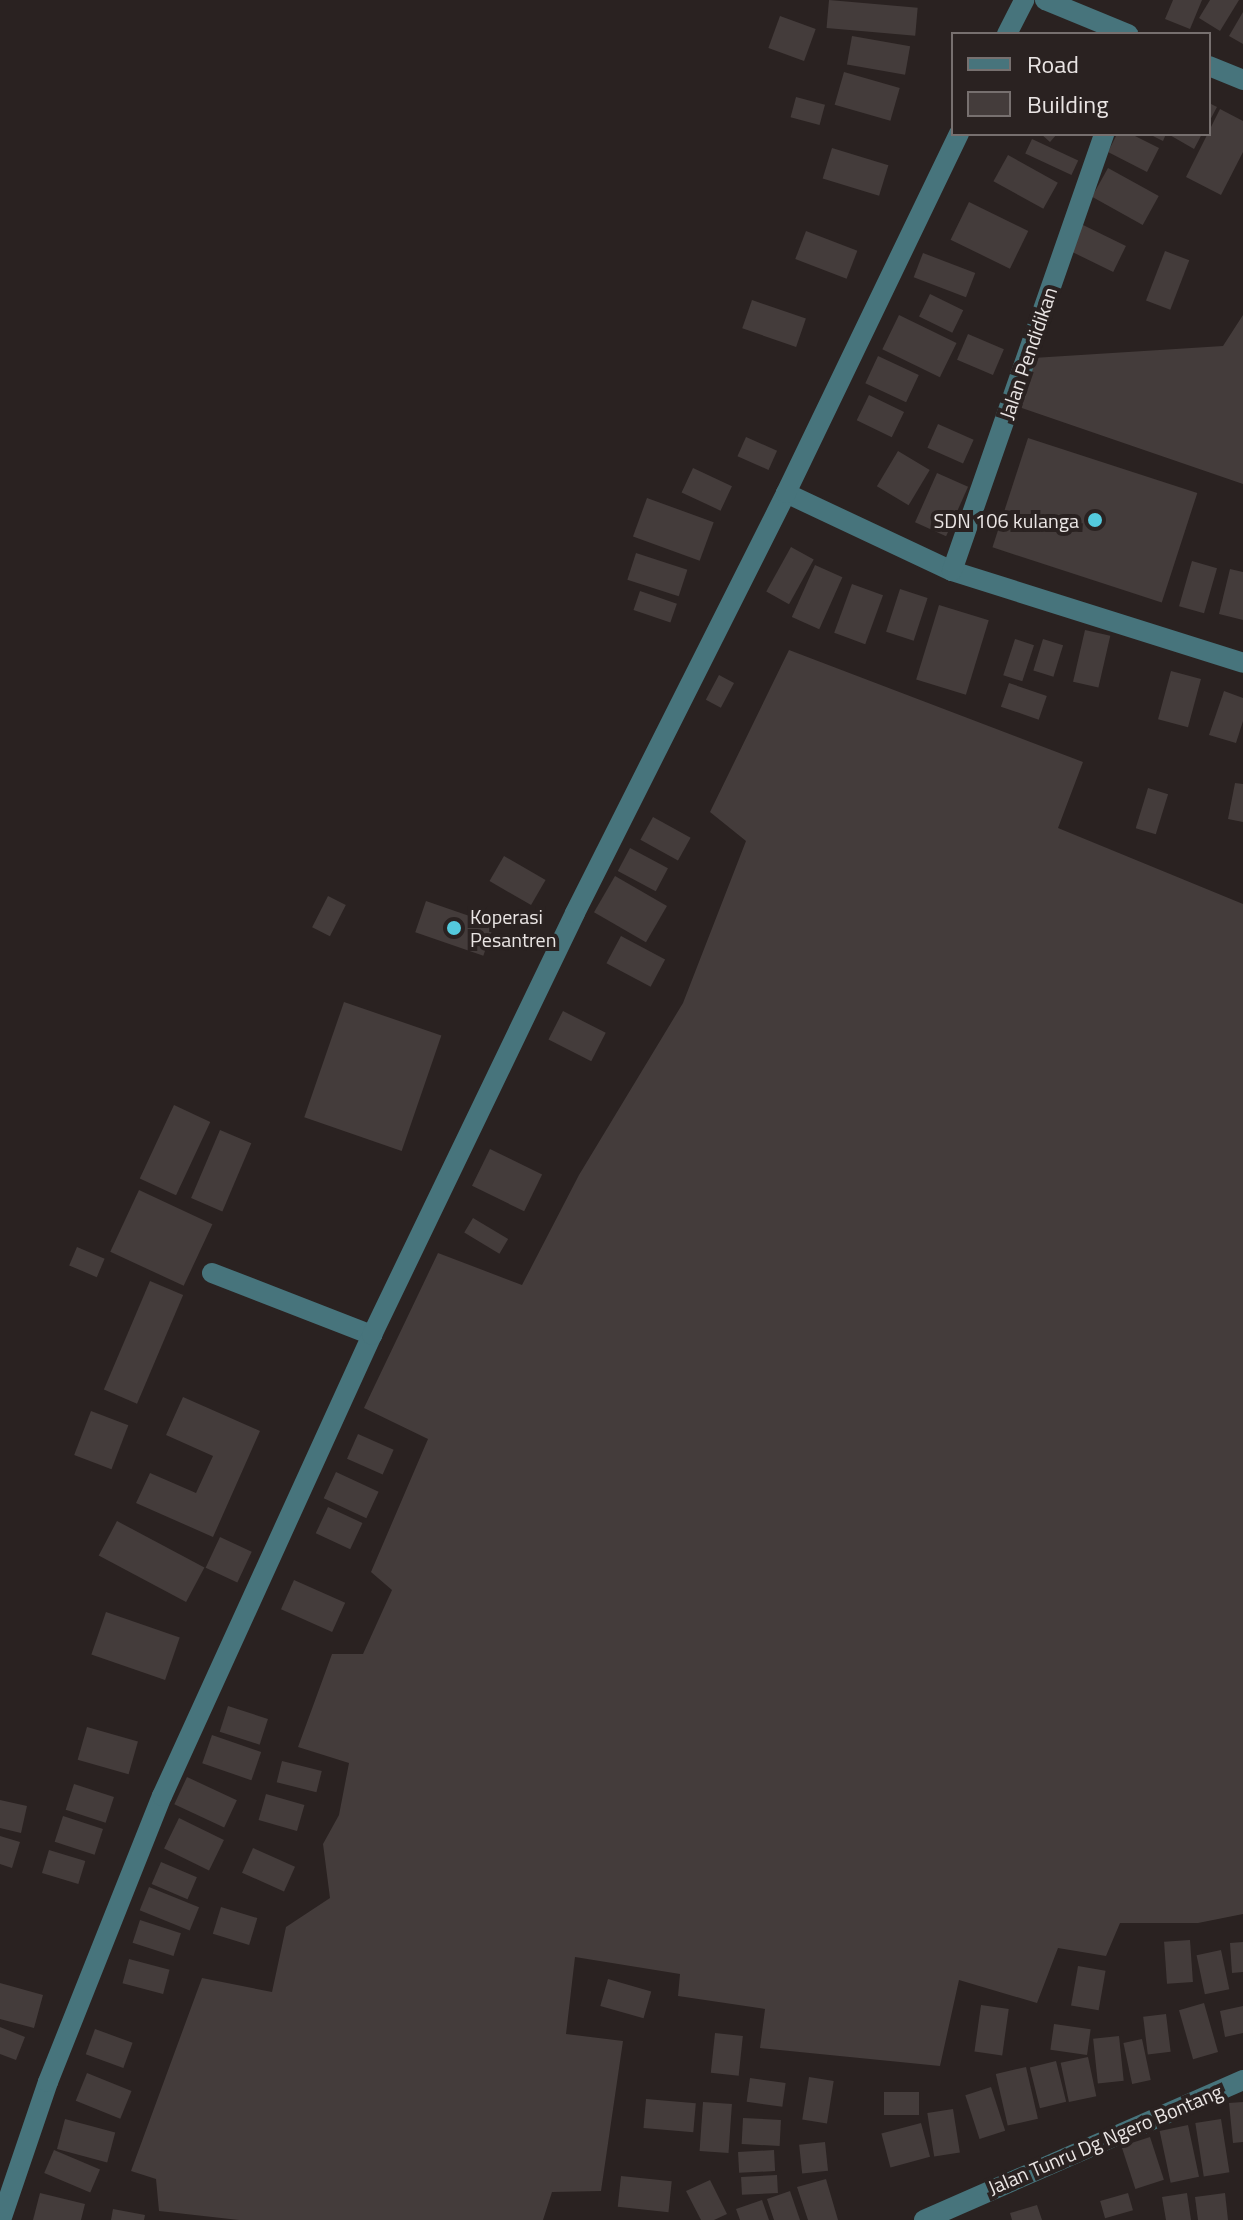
<!DOCTYPE html>
<style>
body{margin:0}
#map{position:relative;width:1243px;height:2220px;overflow:hidden;background:#2a2221;font-family:"Titillium Web",sans-serif}
div>[style]{position:absolute}
.building>*{inset:0;background:#443c3b;transform-origin:0 0}
.minor>*{height:20px;margin:-10px;padding:0 10px;transform-origin:10px;border-radius:10px;background:#47747c}
.dots>*{width:22px;height:22px;translate:-50% -50%;box-sizing:border-box;border:4px solid #2a2221;border-radius:50%}
span{translate:-50% -50%;white-space:nowrap;text-align:center;line-height:1.15;-webkit-text-stroke:8px #2a2221;paint-order:stroke}
.street-label{font-size:20px;color:#eae5e4}
.poi-label{font-size:20px;color:#eae5e4}
.right{translate:-100% -50%;text-align:right}
.left{translate:0 -50%;text-align:left}
.legend{position:absolute;left:951px;top:32px;width:260px;height:104px;box-sizing:border-box;background:#2a2221;border:2px solid #77706f;margin:0;padding:10px 14px;list-style:none;font-size:24px;color:#eae5e4}
.legend li{display:flex;align-items:center;gap:16px;height:40px}
.legend b{width:40px;border:2px solid #77706f}
</style>
<div id="map">
<div class="building">
<i style="left:829px;top:0;width:89px;height:28px;rotate:5deg"></i>
<i style="clip-path:polygon(1173px 0,1202px 0,1190px 29px,1165px 19px)"></i>
<i style="clip-path:polygon(1210px 0,1239px 0,1220px 31px,1199px 18px)"></i>
<i style="clip-path:polygon(1243px 12px,1243px 44px,1229px 36px)"></i>
<i style="left:780px;top:16px;width:38px;height:34px;rotate:20deg"></i>
<i style="left:852px;top:36px;width:59px;height:29px;rotate:10deg"></i>
<i style="left:844px;top:72px;width:58px;height:34px;rotate:16deg"></i>
<i style="left:796px;top:97px;width:30px;height:21px;rotate:15deg"></i>
<i style="clip-path:polygon(1209px 103px,1217px 107px,1209px 122px)"></i>
<i style="clip-path:polygon(1220px 109px,1243px 121px,1243px 152px,1221px 195px,1186px 177px)"></i>
<i style="clip-path:polygon(1041px 134px,1057px 134px,1050px 142px)"></i>
<i style="clip-path:polygon(1117px 134px,1131px 134px,1159px 148px,1147px 172px,1108px 152px)"></i>
<i style="clip-path:polygon(1149px 134px,1166px 134px,1163px 141px)"></i>
<i style="clip-path:polygon(1168px 134px,1202px 134px,1194px 149px)"></i>
<i style="left:1032px;top:139px;width:51px;height:16px;rotate:25deg"></i>
<i style="left:832px;top:148px;width:59px;height:32px;rotate:17deg"></i>
<i style="left:1008px;top:155px;width:57px;height:30px;rotate:29deg"></i>
<i style="left:1108px;top:168px;width:58px;height:33px;rotate:29deg"></i>
<i style="left:969px;top:202px;width:66px;height:42px;rotate:26deg"></i>
<i style="left:1081px;top:224px;width:50px;height:29px;rotate:26deg"></i>
<i style="left:806px;top:231px;width:55px;height:30px;rotate:21deg"></i>
<i style="left:1165px;top:251px;width:26px;height:53px;rotate:21deg"></i>
<i style="left:923px;top:253px;width:56px;height:26px;rotate:21deg"></i>
<i style="left:930px;top:294px;width:37px;height:25px;rotate:26deg"></i>
<i style="left:752px;top:300px;width:57px;height:30px;rotate:19deg"></i>
<i style="left:899px;top:315px;width:64px;height:38px;rotate:26deg"></i>
<i style="clip-path:polygon(1243px 315px,1243px 484px,1016px 406px,1033px 358px,1223px 346px)"></i>
<i style="left:968px;top:334px;width:39px;height:28px;rotate:23deg"></i>
<i style="left:878px;top:356px;width:45px;height:30px;rotate:25deg"></i>
<i style="left:869px;top:395px;width:39px;height:28px;rotate:26deg"></i>
<i style="left:938px;top:424px;width:39px;height:26px;rotate:24deg"></i>
<i style="left:746px;top:437px;width:34px;height:21px;rotate:24deg"></i>
<i style="left:1028px;top:438px;width:178px;height:115px;rotate:18deg"></i>
<i style="left:898px;top:451px;width:37px;height:41px;rotate:31deg"></i>
<i style="left:693px;top:468px;width:43px;height:27px;rotate:25deg"></i>
<i style="left:937px;top:473px;width:34px;height:54px;rotate:24deg"></i>
<i style="left:647px;top:498px;width:71px;height:41px;rotate:20deg"></i>
<i style="left:791px;top:547px;width:26px;height:51px;rotate:29deg"></i>
<i style="left:636px;top:553px;width:54px;height:28px;rotate:18deg"></i>
<i style="left:1192px;top:561px;width:26px;height:47px;rotate:16deg"></i>
<i style="left:815px;top:565px;width:30px;height:57px;rotate:24deg"></i>
<i style="clip-path:polygon(1230px 569px,1243px 572px,1243px 620px,1219px 614px)"></i>
<i style="left:852px;top:584px;width:33px;height:52px;rotate:20deg"></i>
<i style="left:900px;top:589px;width:29px;height:45px;rotate:18deg"></i>
<i style="left:640px;top:591px;width:39px;height:20px;rotate:19deg"></i>
<i style="left:939px;top:605px;width:52px;height:78px;rotate:17deg"></i>
<i style="left:1085px;top:630px;width:26px;height:53px;rotate:13deg"></i>
<i style="left:1015px;top:639px;width:20px;height:38px;rotate:18deg"></i>
<i style="left:1043px;top:639px;width:21px;height:33px;rotate:17deg"></i>
<i style="clip-path:polygon(789px 650px,1083px 762px,1058px 828px,1243px 904px,1243px 1914px,1198px 1923px,1120px 1923px,1106px 1956px,1058px 1948px,1037px 2003px,959px 1980px,940px 2066px,760px 2048px,765px 2009px,678px 1996px,680px 1974px,575px 1957px,566px 2034px,623px 2041px,601px 2191px,552px 2192px,543px 2220px,239px 2220px,159px 2211px,156px 2179px,131px 2171px,202px 1978px,272px 1992px,286px 1927px,330px 1898px,323px 1844px,339px 1815px,349px 1763px,298px 1747px,332px 1654px,363px 1654px,392px 1590px,371px 1572px,428px 1439px,364px 1408px,438px 1253px,522px 1285px,579px 1175px,683px 1003px,746px 841px,710px 812px)"></i>
<i style="left:1171px;top:671px;width:31px;height:50px;rotate:15deg"></i>
<i style="left:719px;top:675px;width:17px;height:28px;rotate:28deg"></i>
<i style="left:1009px;top:683px;width:40px;height:25px;rotate:19deg"></i>
<i style="clip-path:polygon(1224px 691px,1243px 698px,1243px 721px,1236px 743px,1209px 735px)"></i>
<i style="clip-path:polygon(1235px 783px,1243px 784px,1243px 822px,1228px 819px)"></i>
<i style="left:1148px;top:788px;width:21px;height:42px;rotate:17deg"></i>
<i style="left:653px;top:817px;width:43px;height:26px;rotate:29deg"></i>
<i style="left:630px;top:848px;width:43px;height:26px;rotate:28deg"></i>
<i style="left:504px;top:856px;width:48px;height:29px;rotate:30deg"></i>
<i style="left:615px;top:876px;width:60px;height:42px;rotate:30deg"></i>
<i style="left:328px;top:896px;width:20px;height:35px;rotate:27deg"></i>
<i style="left:426px;top:901px;width:72px;height:33px;rotate:19deg"></i>
<i style="left:621px;top:936px;width:50px;height:31px;rotate:28deg"></i>
<i style="left:344px;top:1002px;width:103px;height:122px;rotate:19deg"></i>
<i style="left:563px;top:1011px;width:48px;height:32px;rotate:27deg"></i>
<i style="left:174px;top:1105px;width:40px;height:81px;rotate:25deg"></i>
<i style="left:220px;top:1130px;width:34px;height:74px;rotate:23deg"></i>
<i style="left:490px;top:1149px;width:58px;height:41px;rotate:26deg"></i>
<i style="left:139px;top:1190px;width:81px;height:68px;rotate:25deg"></i>
<i style="left:473px;top:1218px;width:41px;height:17px;rotate:31deg"></i>
<i style="left:77px;top:1247px;width:30px;height:20px;rotate:23deg"></i>
<i style="left:150px;top:1281px;width:36px;height:118px;rotate:23deg"></i>
<i style="clip-path:polygon(183px 1397px,260px 1431px,213px 1537px,136px 1503px,150px 1473px,196px 1493px,213px 1456px,166px 1435px)"></i>
<i style="left:91px;top:1411px;width:40px;height:47px;rotate:21deg"></i>
<i style="left:358px;top:1434px;width:39px;height:27px;rotate:24deg"></i>
<i style="left:336px;top:1472px;width:47px;height:29px;rotate:25deg"></i>
<i style="left:328px;top:1507px;width:38px;height:29px;rotate:25deg"></i>
<i style="left:117px;top:1521px;width:99px;height:39px;rotate:28deg"></i>
<i style="left:220px;top:1537px;width:35px;height:34px;rotate:25deg"></i>
<i style="left:294px;top:1580px;width:56px;height:32px;rotate:24deg"></i>
<i style="left:106px;top:1612px;width:78px;height:45px;rotate:19deg"></i>
<i style="left:228px;top:1706px;width:42px;height:27px;rotate:18deg"></i>
<i style="left:87px;top:1727px;width:53px;height:34px;rotate:16deg"></i>
<i style="left:212px;top:1735px;width:52px;height:30px;rotate:19deg"></i>
<i style="left:282px;top:1761px;width:41px;height:22px;rotate:14deg"></i>
<i style="left:187px;top:1777px;width:55px;height:30px;rotate:25deg"></i>
<i style="left:74px;top:1784px;width:42px;height:27px;rotate:18deg"></i>
<i style="left:266px;top:1794px;width:40px;height:27px;rotate:16deg"></i>
<i style="clip-path:polygon(0 1800px,27px 1806px,21px 1833px,0 1828px)"></i>
<i style="left:63px;top:1816px;width:42px;height:27px;rotate:18deg"></i>
<i style="left:179px;top:1818px;width:50px;height:34px;rotate:26deg"></i>
<i style="clip-path:polygon(0 1836px,20px 1842px,12px 1868px,0 1864px)"></i>
<i style="left:253px;top:1848px;width:46px;height:27px;rotate:24deg"></i>
<i style="left:49px;top:1850px;width:38px;height:24px;rotate:17deg"></i>
<i style="left:161px;top:1862px;width:39px;height:24px;rotate:23deg"></i>
<i style="left:149px;top:1887px;width:54px;height:25px;rotate:22deg"></i>
<i style="left:221px;top:1907px;width:38px;height:28px;rotate:17deg"></i>
<i style="left:140px;top:1920px;width:43px;height:24px;rotate:18deg"></i>
<i style="left:1190px;top:1940px;width:42px;height:26px;rotate:86deg"></i>
<i style="clip-path:polygon(1243px 1942px,1243px 1972px,1232px 1973px,1230px 1943px)"></i>
<i style="left:1221px;top:1950px;width:40px;height:25px;rotate:78deg"></i>
<i style="left:129px;top:1959px;width:42px;height:25px;rotate:15deg"></i>
<i style="left:1078px;top:1966px;width:28px;height:40px;rotate:10deg"></i>
<i style="left:608px;top:1979px;width:45px;height:28px;rotate:16deg"></i>
<i style="clip-path:polygon(0 1983px,43px 1995px,34px 2028px,0 2019px)"></i>
<i style="left:1204px;top:2003px;width:51px;height:26px;rotate:74deg"></i>
<i style="left:981px;top:2005px;width:28px;height:47px;rotate:8deg"></i>
<i style="clip-path:polygon(1243px 2006px,1243px 2033px,1225px 2037px,1220px 2011px)"></i>
<i style="left:1166px;top:2014px;width:38px;height:23px;rotate:83deg"></i>
<i style="left:1054px;top:2024px;width:37px;height:26px;rotate:8deg"></i>
<i style="clip-path:polygon(0 2027px,25px 2037px,16px 2060px,0 2054px)"></i>
<i style="left:95px;top:2029px;width:40px;height:27px;rotate:20deg"></i>
<i style="left:715px;top:2033px;width:28px;height:40px;rotate:6deg"></i>
<i style="left:1119px;top:2036px;width:45px;height:26px;rotate:84deg"></i>
<i style="left:1142px;top:2039px;width:42px;height:19px;rotate:78deg"></i>
<i style="left:1088px;top:2057px;width:40px;height:28px;rotate:78deg"></i>
<i style="left:1056px;top:2061px;width:42px;height:27px;rotate:76deg"></i>
<i style="left:1026px;top:2067px;width:53px;height:31px;rotate:77deg"></i>
<i style="left:87px;top:2073px;width:48px;height:30px;rotate:22deg"></i>
<i style="left:809px;top:2077px;width:25px;height:43px;rotate:9deg"></i>
<i style="left:750px;top:2078px;width:36px;height:24px;rotate:8deg"></i>
<i style="left:991px;top:2087px;width:46px;height:27px;rotate:72deg"></i>
<i style="left:884px;top:2092px;width:35px;height:23px"></i>
<i style="left:646px;top:2099px;width:50px;height:29px;rotate:5deg"></i>
<i style="left:703px;top:2102px;width:29px;height:49px;rotate:4deg"></i>
<i style="clip-path:polygon(1243px 2102px,1243px 2142px,1233px 2143px,1229px 2103px)"></i>
<i style="left:953px;top:2109px;width:44px;height:26px;rotate:81deg"></i>
<i style="left:743px;top:2118px;width:38px;height:26px;rotate:3deg"></i>
<i style="left:65px;top:2119px;width:52px;height:31px;rotate:15deg"></i>
<i style="left:1221px;top:2119px;width:54px;height:26px;rotate:81deg"></i>
<i style="left:921px;top:2123px;width:35px;height:41px;rotate:75deg"></i>
<i style="left:1188px;top:2125px;width:53px;height:29px;rotate:78deg"></i>
<i style="left:1150px;top:2137px;width:45px;height:30px;rotate:72deg"></i>
<i style="left:825px;top:2142px;width:29px;height:26px;rotate:84deg"></i>
<i style="left:54px;top:2150px;width:50px;height:25px;rotate:23deg"></i>
<i style="left:774px;top:2150px;width:21px;height:36px;rotate:87deg"></i>
<i style="left:777px;top:2175px;width:18px;height:36px;rotate:87deg"></i>
<i style="left:621px;top:2176px;width:51px;height:31px;rotate:6deg"></i>
<i style="clip-path:polygon(826px 2179px,838px 2220px,808px 2220px,797px 2187px)"></i>
<i style="clip-path:polygon(710px 2180px,727px 2214px,714px 2220px,701px 2220px,686px 2191px)"></i>
<i style="clip-path:polygon(790px 2191px,800px 2220px,774px 2220px,767px 2199px)"></i>
<i style="clip-path:polygon(40px 2193px,85px 2204px,81px 2220px,33px 2220px)"></i>
<i style="left:1128px;top:2193px;width:18px;height:29px;rotate:74deg"></i>
<i style="clip-path:polygon(1187px 2193px,1191px 2220px,1166px 2220px,1162px 2197px)"></i>
<i style="clip-path:polygon(1225px 2193px,1228px 2220px,1198px 2220px,1195px 2197px)"></i>
<i style="clip-path:polygon(762px 2200px,769px 2220px,740px 2220px,736px 2209px)"></i>
<i style="clip-path:polygon(1037px 2205px,1042px 2220px,1012px 2220px,1010px 2213px)"></i>
<i style="clip-path:polygon(113px 2209px,145px 2215px,144px 2220px,111px 2220px)"></i>
</div>
<div class="minor">
<i style="left:1045px;top:0;width:90px;rotate:22.3deg"></i>
<i style="left:1007px;top:34px;width:38px;rotate:-63deg"></i>
<i style="left:1209px;top:66px;width:37px;rotate:22deg"></i>
<i style="left:786px;top:493px;width:183px;rotate:25.2deg"></i>
<i style="left:952px;top:571px;width:305px;rotate:17.5deg"></i>
<i style="left:952px;top:571px;width:463px;rotate:-70.8deg"></i>
<i style="left:212px;top:1273px;width:172px;rotate:21.2deg"></i>
<i style="left:1px;top:2220px;width:146px;rotate:-71.2deg"></i>
<i style="left:48px;top:2082px;width:308px;rotate:-68.3deg"></i>
<i style="left:162px;top:1796px;width:507px;rotate:-65.51deg"></i>
<i style="left:372px;top:1335px;width:468px;rotate:-64.3deg"></i>
<i style="left:575px;top:913px;width:470px;rotate:-63.3deg"></i>
<i style="left:786px;top:493px;width:399px;rotate:-64.3deg"></i>
<i style="left:924px;top:2220px;width:348px;rotate:-23.7deg"></i>
</div>
<div class="dots">
<i style="left:1095px;top:520px;background:#54cadd"></i>
<i style="left:454px;top:928px;background:#54cadd"></i>
</div>
<div class="street-label">
<span style="left:1028px;top:353px;rotate:-71deg">Jalan Pendidikan</span>
<span style="left:1105px;top:2139px;rotate:-23deg">Jalan Tunru Dg Ngero Bontang</span>
</div>
<div class="poi-label">
<span class="right" style="left:1079px;top:520px">SDN 106 kulanga</span>
<span class="left" style="left:470px;top:928px">Koperasi<br>Pesantren</span>
</div>
<ul class="legend">
<li><b style="height:10px;background:#47747c"></b>Road</li>
<li><b style="height:22px;background:#443c3b"></b>Building</li>
</ul>
</div>
